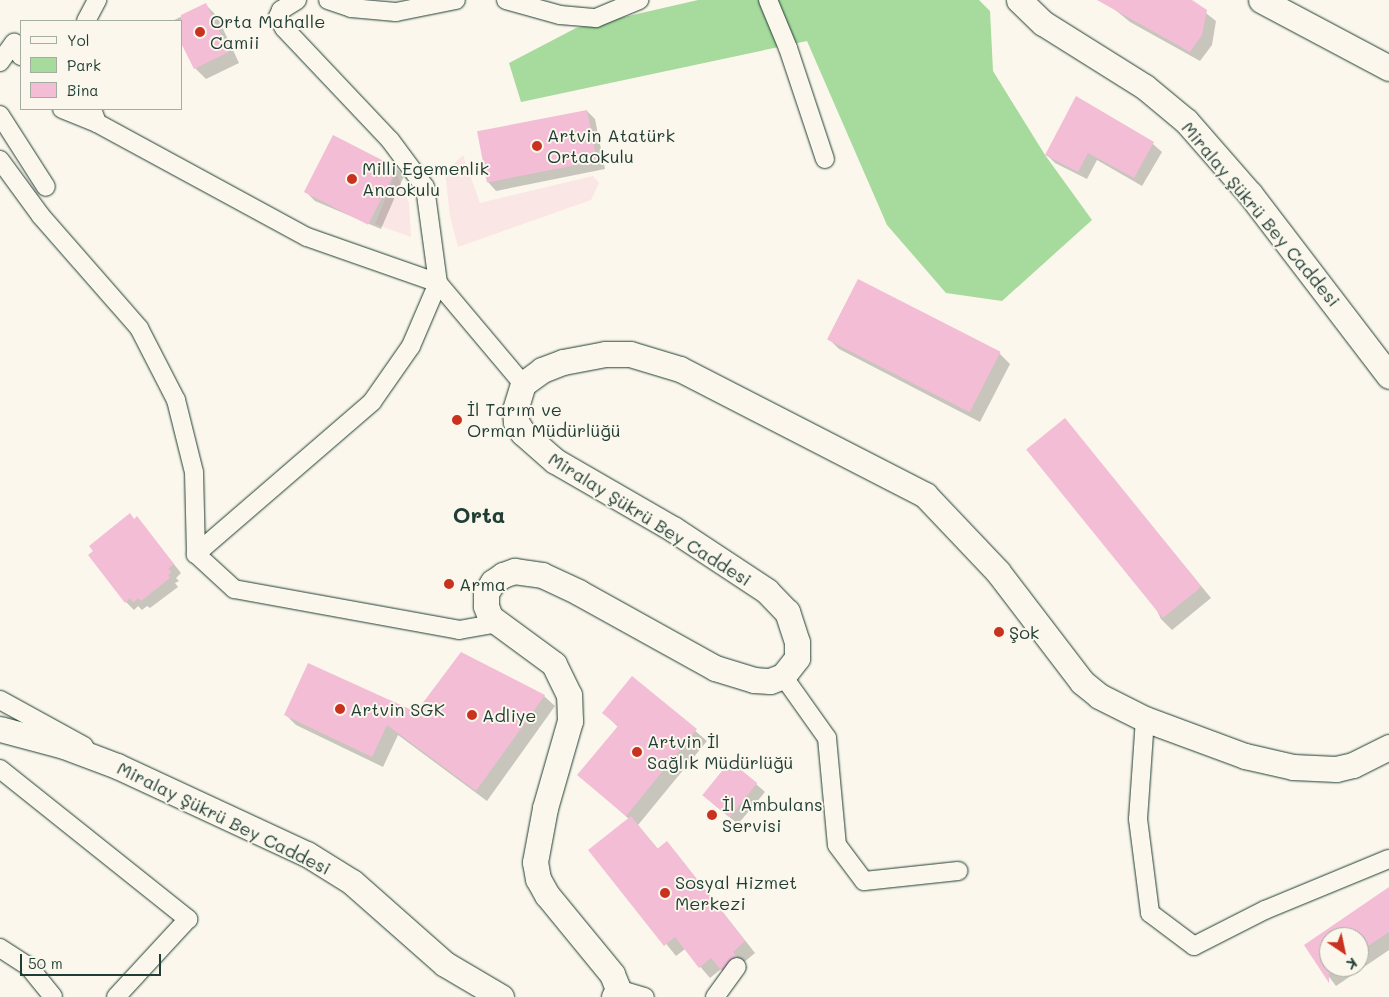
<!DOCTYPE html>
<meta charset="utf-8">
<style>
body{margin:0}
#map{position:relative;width:1389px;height:997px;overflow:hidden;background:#fbf7ec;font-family:Mali,sans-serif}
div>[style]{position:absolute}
.built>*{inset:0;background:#f9e6e5}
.green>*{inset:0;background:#a7da9d}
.shadow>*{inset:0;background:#0003}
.building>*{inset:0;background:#f3bdd6;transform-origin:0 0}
.roads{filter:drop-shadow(0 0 1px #1f3d34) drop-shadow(0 0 1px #1f3d34)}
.street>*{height:18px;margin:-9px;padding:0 9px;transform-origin:9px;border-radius:9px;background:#fbf7ec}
.secondary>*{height:25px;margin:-12.5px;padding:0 12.5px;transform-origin:12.5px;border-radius:12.5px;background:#fbf7ec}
.dots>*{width:14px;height:14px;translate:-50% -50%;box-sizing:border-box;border:2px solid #fbf7ec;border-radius:50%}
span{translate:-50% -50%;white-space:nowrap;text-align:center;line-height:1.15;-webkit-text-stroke:4px #fbf7ec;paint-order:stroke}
.poi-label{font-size:18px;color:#1f3d34}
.left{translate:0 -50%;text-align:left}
.street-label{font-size:18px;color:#1f3d34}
.district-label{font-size:22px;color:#1f3d34;font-weight:700}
.legend{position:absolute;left:20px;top:20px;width:162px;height:90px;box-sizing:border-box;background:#fbf7ec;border:1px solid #a3ada2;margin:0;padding:6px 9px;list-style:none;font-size:15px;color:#1f3d34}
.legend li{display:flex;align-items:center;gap:10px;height:25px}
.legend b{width:25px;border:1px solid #a3ada2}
.north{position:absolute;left:1319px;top:927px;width:50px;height:50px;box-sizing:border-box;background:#fbf7ec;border:1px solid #a3ada2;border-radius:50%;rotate:146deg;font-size:14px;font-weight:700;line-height:20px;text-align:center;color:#1f3d34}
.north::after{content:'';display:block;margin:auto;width:18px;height:22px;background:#c8321e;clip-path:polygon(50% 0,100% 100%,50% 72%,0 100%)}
.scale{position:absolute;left:20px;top:954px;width:141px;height:22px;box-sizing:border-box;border:2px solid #1f3d34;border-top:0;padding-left:6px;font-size:15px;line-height:18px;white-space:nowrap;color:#1f3d34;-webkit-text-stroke:4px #fbf7ec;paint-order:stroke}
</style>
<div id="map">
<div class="built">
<i style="clip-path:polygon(463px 155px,480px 203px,593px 176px,599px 183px,591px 200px,458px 247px,450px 216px,445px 172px)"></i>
<i style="clip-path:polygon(396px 172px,409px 203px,411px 237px,375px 224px)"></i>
</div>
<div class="green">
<i style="clip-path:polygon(698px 0,979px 0,990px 11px,993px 71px,1045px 155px,1092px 220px,1002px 301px,946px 293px,887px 225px,807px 41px,521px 102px,509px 63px,576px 28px)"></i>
</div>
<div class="shadow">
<i style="clip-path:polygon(1103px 0,1189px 0,1216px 21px,1212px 45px,1200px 61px,1130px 22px)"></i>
<i style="clip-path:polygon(206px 5px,217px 16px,239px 63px,206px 79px,195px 68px,181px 21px,172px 21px)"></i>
<i style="clip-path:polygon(1076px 98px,1153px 144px,1162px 152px,1142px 186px,1097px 160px,1087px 179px,1055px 163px,1047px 155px)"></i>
<i style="clip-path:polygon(587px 111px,595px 119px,605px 169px,496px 191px,488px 182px)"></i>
<i style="clip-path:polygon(396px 168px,404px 176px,381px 229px,315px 201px,307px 193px)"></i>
<i style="clip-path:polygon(858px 280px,999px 353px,1010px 364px,980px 422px,839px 349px,828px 338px)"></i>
<i style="clip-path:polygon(1065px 420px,1211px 598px,1172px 630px,1161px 619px)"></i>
<i style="clip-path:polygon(137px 518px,181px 573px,176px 578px,179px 581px,175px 583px,178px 587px,150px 608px,147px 606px,142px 610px,138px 606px,134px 610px,126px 602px,89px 555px)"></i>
<i style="clip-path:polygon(632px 677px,707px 741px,638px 825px,658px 849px,666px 843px,677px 854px,755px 953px,743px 963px,747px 968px,732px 980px,721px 969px,710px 978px,685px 949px,676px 956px,590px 850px,629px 819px,579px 775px,618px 727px,604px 713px)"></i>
<i style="clip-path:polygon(544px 696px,555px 706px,487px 801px,398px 735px,383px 767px,296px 725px,285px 714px,417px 714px)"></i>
<i style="clip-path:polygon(731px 762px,765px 792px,738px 824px,712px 803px)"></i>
<i style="clip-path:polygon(evenodd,1389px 889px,1389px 950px,1336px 986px,1306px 946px,1389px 889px,1329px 937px,1359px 937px,1359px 967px,1329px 967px,1329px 937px)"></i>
</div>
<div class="building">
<i style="clip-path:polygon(1097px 0,1192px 0,1207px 10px,1202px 35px,1190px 52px)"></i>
<i style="clip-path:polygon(206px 3px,229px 52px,194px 69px,181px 43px,181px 15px)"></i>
<i style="clip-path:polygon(1076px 96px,1154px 142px,1134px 178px,1088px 153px,1078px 172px,1045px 155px)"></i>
<i style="left:587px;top:110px;width:52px;height:112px;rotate:79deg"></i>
<i style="left:333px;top:135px;width:72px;height:64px;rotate:27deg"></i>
<i style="left:858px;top:279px;width:160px;height:68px;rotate:27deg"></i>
<i style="left:1065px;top:418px;width:217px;height:50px;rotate:51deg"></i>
<i style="clip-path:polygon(130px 513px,134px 519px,137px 516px,174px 564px,168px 569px,172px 572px,168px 575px,170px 578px,141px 601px,138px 598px,133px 603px,130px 598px,125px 603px,88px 555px,93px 551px,89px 546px)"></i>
<i style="clip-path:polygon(461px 652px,545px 695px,476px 791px,387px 725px,372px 757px,284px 715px,308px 663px,416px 712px)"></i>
<i style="clip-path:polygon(632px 676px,697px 729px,626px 816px,577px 775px,618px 726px,602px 713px)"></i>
<i style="left:730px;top:761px;width:35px;height:44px;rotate:39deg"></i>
<i style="clip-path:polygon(631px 816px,657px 849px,667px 841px,745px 941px,733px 952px,737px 957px,721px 970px,711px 958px,699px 968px,675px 937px,664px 946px,588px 850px)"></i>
<i style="clip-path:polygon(1389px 887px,1389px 932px,1359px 952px,1359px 937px,1329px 937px,1329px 983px,1304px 945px)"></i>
</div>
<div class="roads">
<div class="street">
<i style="left:297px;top:0;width:19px;rotate:148deg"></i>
<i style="left:281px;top:10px;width:8px;rotate:113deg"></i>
<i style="left:278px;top:17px;width:13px;rotate:61deg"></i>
<i style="left:284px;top:28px;width:154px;rotate:46.6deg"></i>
<i style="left:390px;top:140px;width:59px;rotate:53.3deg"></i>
<i style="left:425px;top:187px;width:97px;rotate:82.3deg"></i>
<i style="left:438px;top:283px;width:132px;rotate:49.9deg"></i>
<i style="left:328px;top:0;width:24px;rotate:19deg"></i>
<i style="left:351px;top:8px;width:45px;rotate:5.1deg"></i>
<i style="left:396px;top:12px;width:61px;rotate:-11.3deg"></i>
<i style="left:506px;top:0;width:56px;rotate:15.5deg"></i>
<i style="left:560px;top:15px;width:36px;rotate:5deg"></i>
<i style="left:596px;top:18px;width:47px;rotate:-22.7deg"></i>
<i style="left:768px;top:0;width:52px;rotate:67.4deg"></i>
<i style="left:788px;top:48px;width:117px;rotate:71.6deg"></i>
<i style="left:86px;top:21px;width:24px;rotate:-62deg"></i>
<i style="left:0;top:62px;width:24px;rotate:-54deg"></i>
<i style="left:14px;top:43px;width:15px;rotate:62deg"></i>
<i style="left:62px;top:109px;width:38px;rotate:22deg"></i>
<i style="left:92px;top:109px;width:15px;rotate:70deg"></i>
<i style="left:97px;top:123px;width:239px;rotate:28.5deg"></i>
<i style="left:307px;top:237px;width:139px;rotate:19.3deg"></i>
<i style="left:438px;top:283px;width:69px;rotate:113.2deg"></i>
<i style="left:411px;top:346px;width:68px;rotate:124.9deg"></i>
<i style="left:372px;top:402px;width:233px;rotate:139.2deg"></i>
<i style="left:0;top:115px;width:85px;rotate:57.4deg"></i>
<i style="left:0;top:160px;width:69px;rotate:53.8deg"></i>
<i style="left:41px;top:216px;width:149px;rotate:48.8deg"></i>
<i style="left:139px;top:328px;width:81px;rotate:62.8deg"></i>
<i style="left:176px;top:400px;width:74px;rotate:76deg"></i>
<i style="left:194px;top:472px;width:82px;rotate:88.6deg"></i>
<i style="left:196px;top:554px;width:52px;rotate:42.6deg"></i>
<i style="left:234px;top:589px;width:229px;rotate:10.3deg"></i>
<i style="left:459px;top:630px;width:39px;rotate:-10deg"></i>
<i style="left:783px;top:676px;width:76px;rotate:54.6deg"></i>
<i style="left:827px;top:738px;width:107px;rotate:84.7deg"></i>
<i style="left:837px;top:845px;width:45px;rotate:53.1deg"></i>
<i style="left:864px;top:881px;width:95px;rotate:-6.1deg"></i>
<i style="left:0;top:700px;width:96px;rotate:28.7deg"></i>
<i style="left:1145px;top:719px;width:100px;rotate:94deg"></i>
<i style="left:1138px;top:819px;width:95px;rotate:82.7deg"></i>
<i style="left:1150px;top:913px;width:55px;rotate:36.9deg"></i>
<i style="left:1194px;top:946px;width:80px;rotate:-26.9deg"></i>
<i style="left:1265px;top:910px;width:134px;rotate:-22.4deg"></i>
<i style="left:0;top:769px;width:241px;rotate:38.6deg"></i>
<i style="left:188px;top:919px;width:106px;rotate:132.7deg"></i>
<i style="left:0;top:948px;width:35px;rotate:33deg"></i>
<i style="left:29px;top:967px;width:38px;rotate:51deg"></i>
<i style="left:618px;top:989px;width:28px;rotate:17deg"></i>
<i style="left:715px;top:997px;width:37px;rotate:-54deg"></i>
</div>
<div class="secondary">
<i style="left:1019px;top:0;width:33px;rotate:44deg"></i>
<i style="left:1043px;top:23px;width:120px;rotate:32.1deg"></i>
<i style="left:1145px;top:87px;width:53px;rotate:39.7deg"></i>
<i style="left:1186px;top:121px;width:97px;rotate:48.8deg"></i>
<i style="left:1250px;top:194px;width:229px;rotate:52.6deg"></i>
<i style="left:1261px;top:0;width:145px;rotate:28deg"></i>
<i style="left:0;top:729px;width:66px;rotate:14.9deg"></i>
<i style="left:64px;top:746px;width:57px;rotate:20.7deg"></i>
<i style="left:117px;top:766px;width:209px;rotate:24.9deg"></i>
<i style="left:307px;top:854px;width:53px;rotate:31.9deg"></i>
<i style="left:352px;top:882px;width:124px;rotate:41.4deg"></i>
<i style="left:445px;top:964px;width:65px;rotate:30.5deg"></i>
<i style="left:614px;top:997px;width:9px;rotate:-63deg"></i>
<i style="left:618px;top:989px;width:16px;rotate:-112deg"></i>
<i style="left:612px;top:974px;width:102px;rotate:-129.4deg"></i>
<i style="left:547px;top:895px;width:18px;rotate:-119deg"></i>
<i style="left:538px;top:879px;width:17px;rotate:-100deg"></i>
<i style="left:535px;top:862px;width:55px;rotate:-79.5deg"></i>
<i style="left:545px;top:808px;width:91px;rotate:-74deg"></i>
<i style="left:570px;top:721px;width:26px;rotate:-92deg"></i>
<i style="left:569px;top:695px;width:34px;rotate:-116deg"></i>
<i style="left:554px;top:664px;width:79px;rotate:-143.7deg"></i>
<i style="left:490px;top:617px;width:12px;rotate:-110deg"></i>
<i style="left:486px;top:606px;width:13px;rotate:-90deg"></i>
<i style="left:486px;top:593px;width:13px;rotate:-58deg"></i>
<i style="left:493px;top:582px;width:12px;rotate:-35deg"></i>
<i style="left:503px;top:575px;width:12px;rotate:-20deg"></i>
<i style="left:514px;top:571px;width:28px;rotate:8deg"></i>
<i style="left:542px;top:575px;width:40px;rotate:25deg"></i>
<i style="left:578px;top:592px;width:157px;rotate:29deg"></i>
<i style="left:715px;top:668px;width:41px;rotate:17.1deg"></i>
<i style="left:754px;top:680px;width:16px;rotate:4deg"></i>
<i style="left:770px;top:681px;width:14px;rotate:-21deg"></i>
<i style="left:783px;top:676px;width:23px;rotate:-52deg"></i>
<i style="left:797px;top:658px;width:16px;rotate:-90deg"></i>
<i style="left:797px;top:642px;width:32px;rotate:-108deg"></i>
<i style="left:787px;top:612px;width:29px;rotate:-134deg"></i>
<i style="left:767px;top:591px;width:113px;rotate:-146.6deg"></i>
<i style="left:673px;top:529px;width:136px;rotate:-150deg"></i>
<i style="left:555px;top:461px;width:43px;rotate:-138.8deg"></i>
<i style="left:523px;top:433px;width:13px;rotate:-122deg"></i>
<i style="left:516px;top:422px;width:12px;rotate:-95deg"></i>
<i style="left:515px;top:410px;width:27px;rotate:-73deg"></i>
<i style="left:523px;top:384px;width:24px;rotate:-36deg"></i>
<i style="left:542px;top:370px;width:22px;rotate:-21deg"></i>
<i style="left:563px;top:362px;width:43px;rotate:-10.8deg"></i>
<i style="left:605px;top:354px;width:25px"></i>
<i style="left:630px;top:354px;width:52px;rotate:16.7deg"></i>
<i style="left:680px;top:369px;width:276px;rotate:27.2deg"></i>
<i style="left:925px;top:495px;width:106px;rotate:46.5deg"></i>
<i style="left:998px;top:572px;width:138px;rotate:52.6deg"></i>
<i style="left:1082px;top:682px;width:22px;rotate:39deg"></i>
<i style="left:1099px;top:696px;width:51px;rotate:26.6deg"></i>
<i style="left:1145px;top:719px;width:107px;rotate:20.3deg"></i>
<i style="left:1245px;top:756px;width:49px;rotate:12.9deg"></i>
<i style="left:1293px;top:767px;width:43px;rotate:2.7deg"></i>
<i style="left:1336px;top:769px;width:17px;rotate:-13deg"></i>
<i style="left:1353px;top:765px;width:40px;rotate:-26.6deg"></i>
</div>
</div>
<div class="dots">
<i style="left:200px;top:32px;background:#c8321e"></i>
<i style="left:537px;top:146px;background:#c8321e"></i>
<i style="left:352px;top:179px;background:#c8321e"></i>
<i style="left:457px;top:420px;background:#c8321e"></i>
<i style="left:449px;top:584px;background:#c8321e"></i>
<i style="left:999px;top:632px;background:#c8321e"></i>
<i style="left:340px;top:709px;background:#c8321e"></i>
<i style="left:472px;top:715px;background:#c8321e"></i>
<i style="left:637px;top:752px;background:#c8321e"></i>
<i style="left:712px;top:815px;background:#c8321e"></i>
<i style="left:665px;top:893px;background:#c8321e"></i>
</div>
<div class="poi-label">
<span class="left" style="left:210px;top:32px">Orta Mahalle<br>Camii</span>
<span class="left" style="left:547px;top:146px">Artvin Atatürk<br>Ortaokulu</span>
<span class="left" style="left:362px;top:179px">Milli Egemenlik<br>Anaokulu</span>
<span class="left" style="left:467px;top:420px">İl Tarım ve<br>Orman Müdürlüğü</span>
<span class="left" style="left:459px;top:584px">Arma</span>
<span class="left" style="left:1009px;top:632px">Şok</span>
<span class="left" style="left:350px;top:709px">Artvin SGK</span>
<span class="left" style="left:482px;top:715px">Adliye</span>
<span class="left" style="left:647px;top:752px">Artvin İl<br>Sağlık Müdürlüğü</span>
<span class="left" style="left:722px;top:815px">İl Ambulans<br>Servisi</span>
<span class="left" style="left:675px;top:893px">Sosyal Hizmet<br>Merkezi</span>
</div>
<div class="street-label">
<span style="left:1261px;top:214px;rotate:50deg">Miralay Şükrü Bey Caddesi</span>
<span style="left:650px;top:519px;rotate:32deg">Miralay Şükrü Bey Caddesi</span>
<span style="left:224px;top:818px;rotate:26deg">Miralay Şükrü Bey Caddesi</span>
</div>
<div class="district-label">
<span style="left:479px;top:515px">Orta</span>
</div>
<ul class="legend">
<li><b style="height:6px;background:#fbf7ec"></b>Yol</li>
<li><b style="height:14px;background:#a7da9d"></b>Park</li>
<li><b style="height:14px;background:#f3bdd6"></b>Bina</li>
</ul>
<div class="north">K</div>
<div class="scale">50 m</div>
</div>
